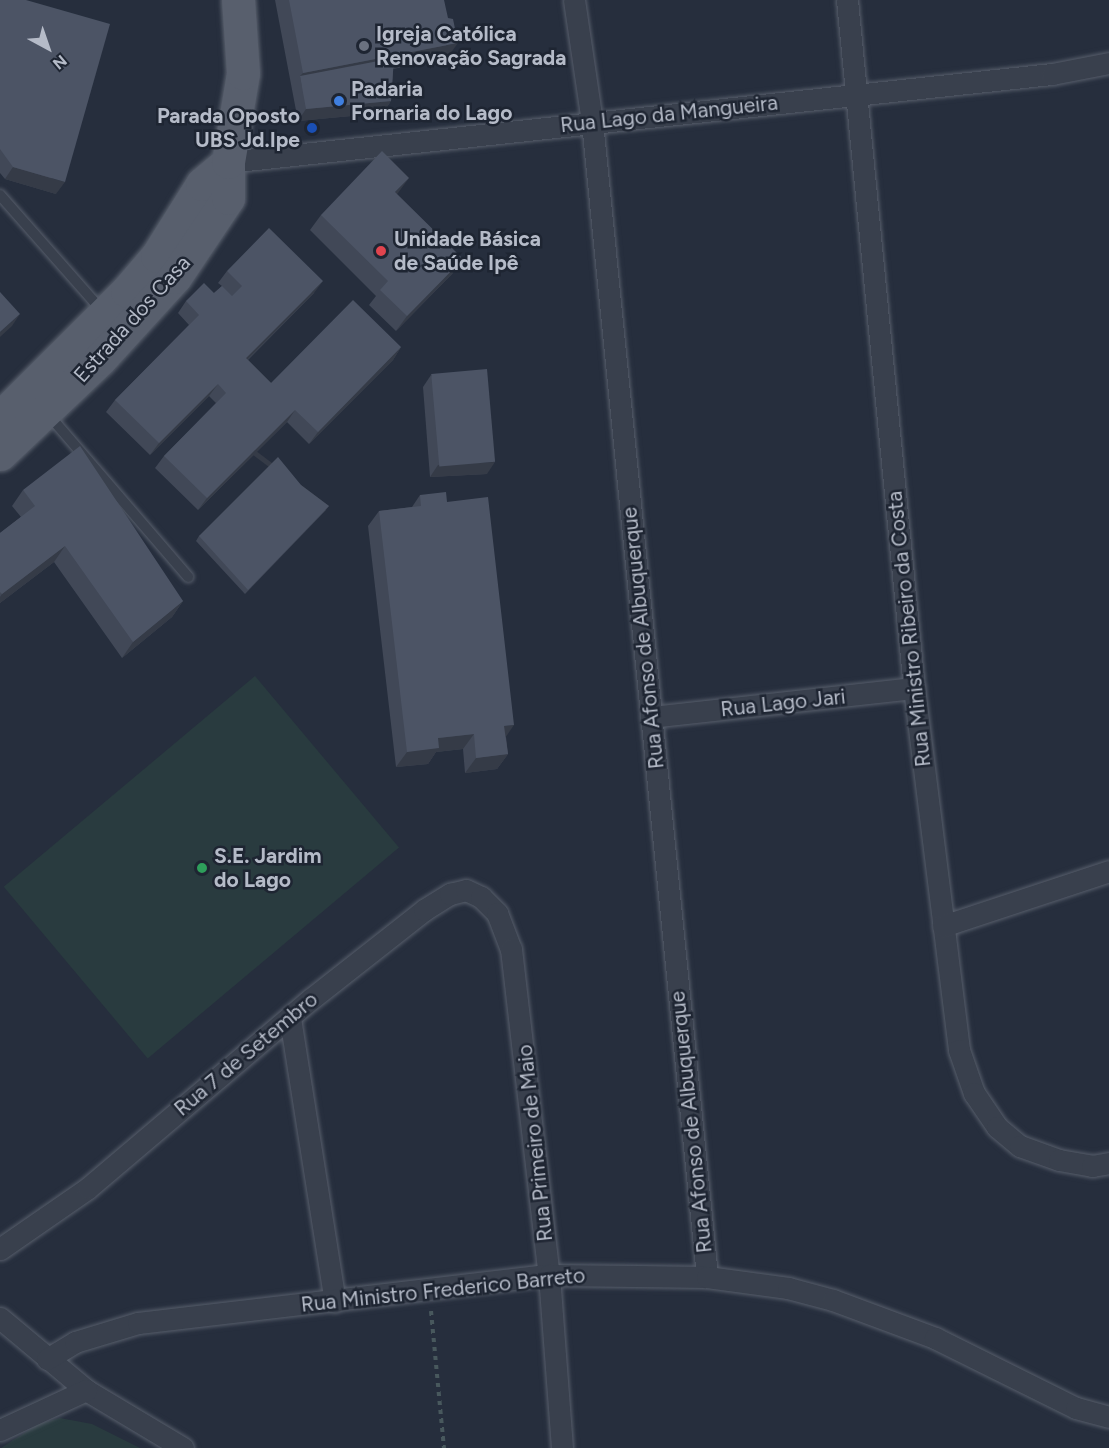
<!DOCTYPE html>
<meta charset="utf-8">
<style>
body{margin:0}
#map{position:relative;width:1109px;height:1448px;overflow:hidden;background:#262e3d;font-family:Figtree,sans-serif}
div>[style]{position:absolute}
.green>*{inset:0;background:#293b3f;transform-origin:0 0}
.path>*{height:4px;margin-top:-2px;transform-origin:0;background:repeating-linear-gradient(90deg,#48585d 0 4.5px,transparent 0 9px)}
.roads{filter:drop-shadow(0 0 2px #575e6b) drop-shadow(0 0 2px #575e6b)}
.service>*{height:10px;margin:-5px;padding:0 5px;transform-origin:5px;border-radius:5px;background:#39404d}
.minor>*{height:21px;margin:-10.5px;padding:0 10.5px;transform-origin:10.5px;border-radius:10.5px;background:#39404d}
.primary>*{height:33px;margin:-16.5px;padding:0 16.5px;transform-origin:16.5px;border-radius:16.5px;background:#585f6d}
.wall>*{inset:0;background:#414857}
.shaded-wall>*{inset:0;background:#353b47;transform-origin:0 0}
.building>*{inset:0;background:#4c5465;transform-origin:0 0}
.dots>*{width:16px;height:16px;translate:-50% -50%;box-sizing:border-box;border:3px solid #1e2532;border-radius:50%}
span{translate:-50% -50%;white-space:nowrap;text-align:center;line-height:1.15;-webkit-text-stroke:5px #1e2532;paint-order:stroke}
.poi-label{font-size:21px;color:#b5bbc8;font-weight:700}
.left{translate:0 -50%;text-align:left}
.right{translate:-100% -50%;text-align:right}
.street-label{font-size:21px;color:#b5bbc8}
.north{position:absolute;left:18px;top:18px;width:60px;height:60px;-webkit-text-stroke:4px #1e2532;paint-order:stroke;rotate:140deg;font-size:16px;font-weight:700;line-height:24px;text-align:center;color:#b5bbc8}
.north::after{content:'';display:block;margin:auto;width:21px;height:27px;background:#b5bbc8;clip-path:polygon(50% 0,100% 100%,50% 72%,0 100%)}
</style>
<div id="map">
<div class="green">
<i style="left:255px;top:676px;width:224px;height:328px;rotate:50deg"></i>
<i style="clip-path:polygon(60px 1418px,92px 1424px,140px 1448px,1px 1448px,38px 1424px)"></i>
</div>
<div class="path">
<i style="left:431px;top:1311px;width:138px;rotate:84.6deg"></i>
</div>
<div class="roads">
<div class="service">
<i style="left:0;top:195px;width:156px;rotate:48.6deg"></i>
<i style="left:48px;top:414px;width:215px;rotate:49.3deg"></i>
</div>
<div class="minor">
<i style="left:574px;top:0;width:123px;rotate:81.6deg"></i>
<i style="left:592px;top:122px;width:1161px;rotate:84.31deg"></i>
<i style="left:847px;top:0;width:691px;rotate:84.44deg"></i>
<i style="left:914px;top:688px;width:365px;rotate:82.9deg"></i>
<i style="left:959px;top:1050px;width:46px;rotate:70.8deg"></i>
<i style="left:974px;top:1093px;width:41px;rotate:55.9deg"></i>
<i style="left:997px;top:1127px;width:30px;rotate:40deg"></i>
<i style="left:1020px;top:1146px;width:41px;rotate:19.7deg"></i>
<i style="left:1059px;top:1160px;width:34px;rotate:10deg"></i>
<i style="left:1092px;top:1166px;width:17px;rotate:-10deg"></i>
<i style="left:228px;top:162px;width:829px;rotate:-6.1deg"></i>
<i style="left:1052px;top:74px;width:58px;rotate:-10.9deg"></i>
<i style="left:651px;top:717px;width:265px;rotate:-6.3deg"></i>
<i style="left:943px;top:926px;width:175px;rotate:-18.3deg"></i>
<i style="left:290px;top:1018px;width:287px;rotate:81deg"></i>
<i style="left:0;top:1249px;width:107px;rotate:-34.7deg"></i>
<i style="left:88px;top:1188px;width:292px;rotate:-40.3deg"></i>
<i style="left:311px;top:999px;width:144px;rotate:-38.2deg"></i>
<i style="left:424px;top:910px;width:31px;rotate:-32deg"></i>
<i style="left:450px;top:894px;width:16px;rotate:-14deg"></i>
<i style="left:466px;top:890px;width:17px;rotate:25deg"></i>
<i style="left:481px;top:897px;width:23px;rotate:45deg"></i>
<i style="left:497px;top:913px;width:39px;rotate:69deg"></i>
<i style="left:511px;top:949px;width:328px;rotate:83.4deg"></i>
<i style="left:549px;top:1275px;width:173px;rotate:85.7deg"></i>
<i style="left:0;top:1318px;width:112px;rotate:39.9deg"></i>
<i style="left:86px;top:1390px;width:113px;rotate:30.9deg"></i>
<i style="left:47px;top:1359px;width:33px;rotate:-31deg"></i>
<i style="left:75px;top:1342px;width:66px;rotate:-16.8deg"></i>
<i style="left:138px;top:1323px;width:414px;rotate:-6.7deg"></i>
<i style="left:549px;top:1275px;width:158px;rotate:0.7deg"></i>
<i style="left:707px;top:1277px;width:82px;rotate:7.7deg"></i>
<i style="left:788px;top:1288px;width:47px;rotate:14.9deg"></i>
<i style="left:833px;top:1300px;width:109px;rotate:20.4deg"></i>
<i style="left:935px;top:1338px;width:157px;rotate:26.4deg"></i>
<i style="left:1076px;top:1408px;width:34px;rotate:15deg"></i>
<i style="left:0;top:1430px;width:95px;rotate:-24.9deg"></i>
</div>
<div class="primary">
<i style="left:0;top:418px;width:180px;rotate:-45deg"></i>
<i style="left:127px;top:291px;width:46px;rotate:-49.4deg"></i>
<i style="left:157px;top:256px;width:85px;rotate:-58deg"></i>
<i style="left:202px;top:184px;width:34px;rotate:-40deg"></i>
<i style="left:0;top:454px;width:138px;rotate:-43.5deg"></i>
<i style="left:100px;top:359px;width:111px;rotate:-47.6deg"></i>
<i style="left:175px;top:277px;width:95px;rotate:-56.1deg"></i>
<i style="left:228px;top:198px;width:36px;rotate:-90deg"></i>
<i style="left:228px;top:162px;width:90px;rotate:-80.4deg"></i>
<i style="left:243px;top:73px;width:73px;rotate:-93.9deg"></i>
</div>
</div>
<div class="wall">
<i style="clip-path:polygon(0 0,56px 194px,5px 179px,0 173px)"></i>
<i style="clip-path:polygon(275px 0,444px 0,447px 58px,393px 69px,391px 101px,383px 113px,298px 121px)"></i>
<i style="clip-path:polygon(397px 195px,463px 259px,452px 274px,396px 331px,369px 305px,376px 296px,310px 230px,321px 215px)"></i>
<i style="clip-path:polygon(227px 271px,314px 293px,248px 360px,271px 383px,401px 347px,393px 360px,309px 444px,287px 422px,198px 510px,155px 468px,164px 456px,216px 403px,209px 396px,150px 455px,106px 412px,115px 400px,189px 325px,178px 313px,186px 301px,214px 293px,222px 286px,218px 283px)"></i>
<i style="clip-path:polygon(431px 375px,487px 474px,430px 477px,423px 387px)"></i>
<i style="clip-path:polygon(301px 485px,326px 510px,245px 594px,196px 541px,199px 536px)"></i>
<i style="clip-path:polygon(23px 490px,183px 601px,172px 617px,122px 658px,54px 562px,0 603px,0 533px,21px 517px,12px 506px)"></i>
<i style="clip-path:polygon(420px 495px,447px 502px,506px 737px,508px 754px,497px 769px,465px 773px,463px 749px,436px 752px,428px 764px,396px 767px,368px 526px,379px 511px,412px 507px)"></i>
</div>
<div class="shaded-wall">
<i style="clip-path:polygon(458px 43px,447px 58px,302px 86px,300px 76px,303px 73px)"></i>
<i style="clip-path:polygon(391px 101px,383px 113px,298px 121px,306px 109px)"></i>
<i style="clip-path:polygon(13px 167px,65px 182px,56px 194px,5px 179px)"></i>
<i style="clip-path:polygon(409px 178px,398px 193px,384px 208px,395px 192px)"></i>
<i style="clip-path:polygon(463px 259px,452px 274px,396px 331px,407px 316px)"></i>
<i style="clip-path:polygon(323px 281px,314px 293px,237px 370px,246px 358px)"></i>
<i style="clip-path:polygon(20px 314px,12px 326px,0 337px,0 332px)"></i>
<i style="clip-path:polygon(401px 347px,393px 360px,309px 444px,318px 432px)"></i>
<i style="clip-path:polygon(218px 384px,209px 396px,150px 455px,159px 443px)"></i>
<i style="clip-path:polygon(295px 410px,287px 422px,198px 510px,207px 498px)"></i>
<i style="clip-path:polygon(495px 462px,487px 474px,430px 477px,438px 465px)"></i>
<i style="left:329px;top:506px;width:5px;height:117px;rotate:127deg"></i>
<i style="clip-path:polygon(65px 546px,54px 562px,0 603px,0 597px,2px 594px)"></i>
<i style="clip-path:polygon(183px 601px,172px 617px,122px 658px,133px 642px)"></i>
<i style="clip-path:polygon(514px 725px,503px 741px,504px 726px)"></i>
<i style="clip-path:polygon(474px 734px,463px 749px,436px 752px,428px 764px,396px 767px,407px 752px,438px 738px)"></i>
<i style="clip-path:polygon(508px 754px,497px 769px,465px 773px,476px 758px)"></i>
</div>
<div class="building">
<i style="clip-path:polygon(0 0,26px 0,110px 24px,65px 182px,13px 167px,0 149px)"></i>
<i style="clip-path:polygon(289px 0,444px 0,448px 18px,453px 19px,458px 43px,303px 73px)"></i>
<i style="clip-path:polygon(394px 58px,391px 101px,306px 109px,300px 76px)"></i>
<i style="clip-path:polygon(382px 151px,409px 178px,395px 192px,463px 259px,407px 316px,380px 290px,388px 281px,321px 215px)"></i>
<i style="clip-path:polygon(269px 228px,323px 281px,246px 358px,271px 383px,353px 300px,401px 347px,318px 432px,295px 410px,207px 498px,164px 456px,226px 393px,218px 384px,159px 443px,115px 400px,199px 315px,186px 301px,204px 283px,214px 293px,222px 286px,232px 296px,242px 286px,227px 271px)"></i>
<i style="clip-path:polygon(0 292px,20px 314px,0 332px)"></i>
<i style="left:487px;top:369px;width:93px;height:56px;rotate:85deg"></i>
<i style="clip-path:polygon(80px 446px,183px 601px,133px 642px,65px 546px,2px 594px,0 592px,0 533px,35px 506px,23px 490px)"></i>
<i style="clip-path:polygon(278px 457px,301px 485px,329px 506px,248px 590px,199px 536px)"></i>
<i style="clip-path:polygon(446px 492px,447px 502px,488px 497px,514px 725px,504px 726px,508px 754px,476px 758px,474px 734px,438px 738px,439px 748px,407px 752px,379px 511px,421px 506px,420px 495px)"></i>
</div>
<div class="dots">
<i style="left:364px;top:46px;background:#6b7280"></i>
<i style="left:339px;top:101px;background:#3f7fe0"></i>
<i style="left:312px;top:128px;background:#1a4fb4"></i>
<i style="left:381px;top:251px;background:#e0444e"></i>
<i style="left:202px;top:868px;background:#2e9e5b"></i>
</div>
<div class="poi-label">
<span class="left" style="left:376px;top:46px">Igreja Católica<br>Renovação Sagrada</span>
<span class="left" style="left:351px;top:101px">Padaria<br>Fornaria do Lago</span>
<span class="right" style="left:300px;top:128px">Parada Oposto<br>UBS Jd.Ipe</span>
<span class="left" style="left:394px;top:251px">Unidade Básica<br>de Saúde Ipê</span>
<span class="left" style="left:214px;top:868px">S.E. Jardim<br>do Lago</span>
</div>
<div class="street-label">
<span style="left:669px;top:114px;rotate:-6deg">Rua Lago da Mangueira</span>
<span style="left:132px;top:319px;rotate:-48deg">Estrada dos Casa</span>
<span style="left:909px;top:629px;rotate:-96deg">Rua Ministro Ribeiro da Costa</span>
<span style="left:643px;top:638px;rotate:-96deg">Rua Afonso de Albuquerque</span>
<span style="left:783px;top:703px;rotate:-6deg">Rua Lago Jari</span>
<span style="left:246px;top:1054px;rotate:-40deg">Rua 7 de Setembro</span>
<span style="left:691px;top:1122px;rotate:-96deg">Rua Afonso de Albuquerque</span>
<span style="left:535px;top:1143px;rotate:-96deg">Rua Primeiro de Maio</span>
<span style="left:443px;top:1290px;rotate:-6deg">Rua Ministro Frederico Barreto</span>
</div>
<div class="north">N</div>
</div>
